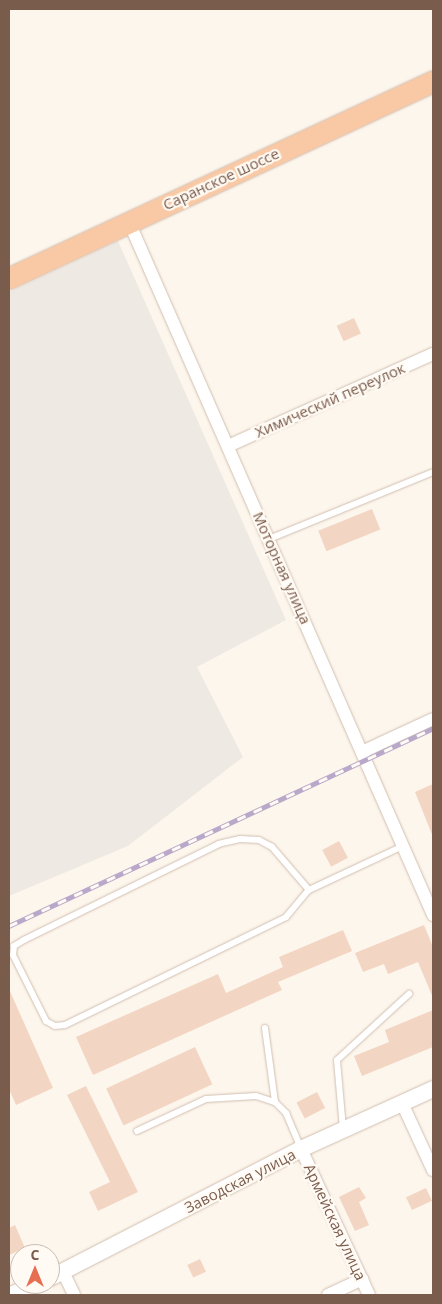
<!DOCTYPE html>
<meta charset="utf-8">
<style>
body{margin:0}
#map{position:relative;width:442px;height:1304px;overflow:hidden;background:#fdf6ec;font-family:"Open Sans",sans-serif}
div>[style]{position:absolute}
.industrial>*{inset:0;background:#efe9e4}
.building>*{inset:0;background:#f3d5c3;transform-origin:0 0}
.roads{filter:drop-shadow(0 0 1px #d1beb0) drop-shadow(0 0 1px #d1beb0)}
.service>*{height:6px;margin:-3px;padding:0 3px;transform-origin:3px;border-radius:3px;background:#fff}
.minor>*{height:12px;margin:-6px;padding:0 6px;transform-origin:6px;border-radius:6px;background:#fff}
.tertiary>*{height:16px;margin:-8px;padding:0 8px;transform-origin:8px;border-radius:8px;background:#fff}
.trunk>*{height:21px;margin:-10.5px;padding:0 10.5px;transform-origin:10.5px;border-radius:10.5px;background:#f9c8a4}
.rail>*{height:5px;margin-top:-2.5px;transform-origin:0;background:repeating-linear-gradient(90deg,#fffaf3 0 9px,#b9a8c9 0 18px);box-sizing:border-box;border-block:1px solid #b9a8c9}
span{translate:-50% -50%;white-space:nowrap;text-align:center;line-height:1.15;-webkit-text-stroke:4.5px #fffaf3;paint-order:stroke}
.street-label{font-size:15px;color:#7a5c4d}
.frame{position:absolute;inset:0;border:10px solid #7a5c4d;pointer-events:none}
.north{position:absolute;left:10px;top:1244px;width:50px;height:50px;box-sizing:border-box;background:#fffaf3;border:1px solid #cabbb1;border-radius:50%;rotate:0deg;font-size:14px;font-weight:700;line-height:20px;text-align:center;color:#7a5c4d}
.north::after{content:'';display:block;margin:auto;width:18px;height:22px;background:#e76f51;clip-path:polygon(50% 0,100% 100%,50% 72%,0 100%)}
</style>
<div id="map">
<div class="industrial">
<i style="clip-path:polygon(118px 241px,286px 620px,197px 667px,243px 757px,128px 846px,9px 896px,9px 292px)"></i>
</div>
<div class="building">
<i style="left:354px;top:318px;width:17px;height:19px;rotate:66deg"></i>
<i style="left:372px;top:509px;width:22px;height:58px;rotate:68deg"></i>
<i style="clip-path:polygon(433px 784px,433px 837px,415px 792px)"></i>
<i style="left:339px;top:841px;width:19px;height:19px;rotate:62deg"></i>
<i style="clip-path:polygon(424px 925px,433px 947px,433px 998px,418px 962px,388px 974px,384px 964px,363px 972px,355px 953px)"></i>
<i style="clip-path:polygon(343px 930px,352px 951px,278px 982px,282px 990px,93px 1075px,76px 1037px,218px 974px,226px 993px,283px 967px,279px 957px)"></i>
<i style="clip-path:polygon(9px 989px,53px 1088px,16px 1105px,9px 1089px)"></i>
<i style="clip-path:polygon(433px 1010px,433px 1047px,362px 1076px,354px 1056px,389px 1042px,385px 1030px)"></i>
<i style="left:195px;top:1047px;width:41px;height:98px;rotate:65deg"></i>
<i style="clip-path:polygon(86px 1086px,138px 1192px,98px 1211px,89px 1192px,110px 1182px,67px 1095px)"></i>
<i style="left:317px;top:1092px;width:18px;height:23px;rotate:63deg"></i>
<i style="clip-path:polygon(359px 1187px,366px 1198px,359px 1202px,369px 1225px,355px 1231px,339px 1197px)"></i>
<i style="left:426px;top:1188px;width:14px;height:22px;rotate:65deg"></i>
<i style="clip-path:polygon(15px 1225px,25px 1248px,9px 1255px,9px 1228px)"></i>
<i style="left:200px;top:1259px;width:14px;height:14px;rotate:65deg"></i>
</div>
<div class="roads">
<div class="service">
<i style="left:269px;top:539px;width:177px;rotate:-22.2deg"></i>
<i style="left:309px;top:890px;width:57px;rotate:-130.7deg"></i>
<i style="left:272px;top:847px;width:15px;rotate:-152deg"></i>
<i style="left:259px;top:840px;width:19px;rotate:-177deg"></i>
<i style="left:240px;top:839px;width:22px;rotate:167deg"></i>
<i style="left:219px;top:844px;width:217px;rotate:153.8deg"></i>
<i style="left:24px;top:940px;width:12px;rotate:149deg"></i>
<i style="left:14px;top:946px;width:9px;rotate:96deg"></i>
<i style="left:13px;top:955px;width:74px;rotate:63.4deg"></i>
<i style="left:46px;top:1021px;width:10px;rotate:29deg"></i>
<i style="left:55px;top:1026px;width:10px;rotate:-6deg"></i>
<i style="left:65px;top:1025px;width:246px;rotate:-26deg"></i>
<i style="left:286px;top:917px;width:35px;rotate:-50deg"></i>
<i style="left:309px;top:890px;width:104px;rotate:-25.1deg"></i>
<i style="left:265px;top:1028px;width:75px;rotate:82.3deg"></i>
<i style="left:343px;top:1129px;width:69px;rotate:-95deg"></i>
<i style="left:337px;top:1060px;width:98px;rotate:-42.5deg"></i>
<i style="left:137px;top:1131px;width:76px;rotate:-24.9deg"></i>
<i style="left:206px;top:1099px;width:50px;rotate:-3.4deg"></i>
<i style="left:256px;top:1096px;width:20px;rotate:18deg"></i>
<i style="left:275px;top:1102px;width:16px;rotate:45deg"></i>
<i style="left:286px;top:1113px;width:38px;rotate:67deg"></i>
</div>
<div class="minor">
<i style="left:129px;top:222px;width:757px;rotate:66.31deg"></i>
<i style="left:228px;top:446px;width:225px;rotate:-24.2deg"></i>
<i style="left:362px;top:752px;width:78px;rotate:-24.9deg"></i>
<i style="left:402px;top:1103px;width:74px;rotate:65.2deg"></i>
<i style="left:301px;top:1149px;width:161px;rotate:65deg"></i>
<i style="left:63px;top:1272px;width:25px;rotate:64deg"></i>
<i style="left:328px;top:1295px;width:38px;rotate:-25deg"></i>
</div>
<div class="tertiary">
<i style="left:50px;top:1278px;width:282px;rotate:-27.2deg"></i>
<i style="left:301px;top:1149px;width:145px;rotate:-24.4deg"></i>
<i style="left:11px;top:1295px;width:27px;rotate:-24deg"></i>
</div>
<div class="trunk">
<i style="left:9px;top:278px;width:468px;rotate:-24.9deg"></i>
</div>
</div>
<div class="rail">
<i style="left:9px;top:926px;width:468px;rotate:-25deg"></i>
</div>
<div class="street-label">
<span style="left:221px;top:179px;rotate:-25deg">Саранское шоссе</span>
<span style="left:330px;top:400px;rotate:-24deg">Химический переулок</span>
<span style="left:282px;top:568px;rotate:66deg">Моторная улица</span>
<span style="left:240px;top:1181px;rotate:-27deg">Заводская улица</span>
<span style="left:335px;top:1222px;rotate:65deg">Армейская улица</span>
</div>
<div class="frame"></div>
<div class="north">С</div>
</div>
